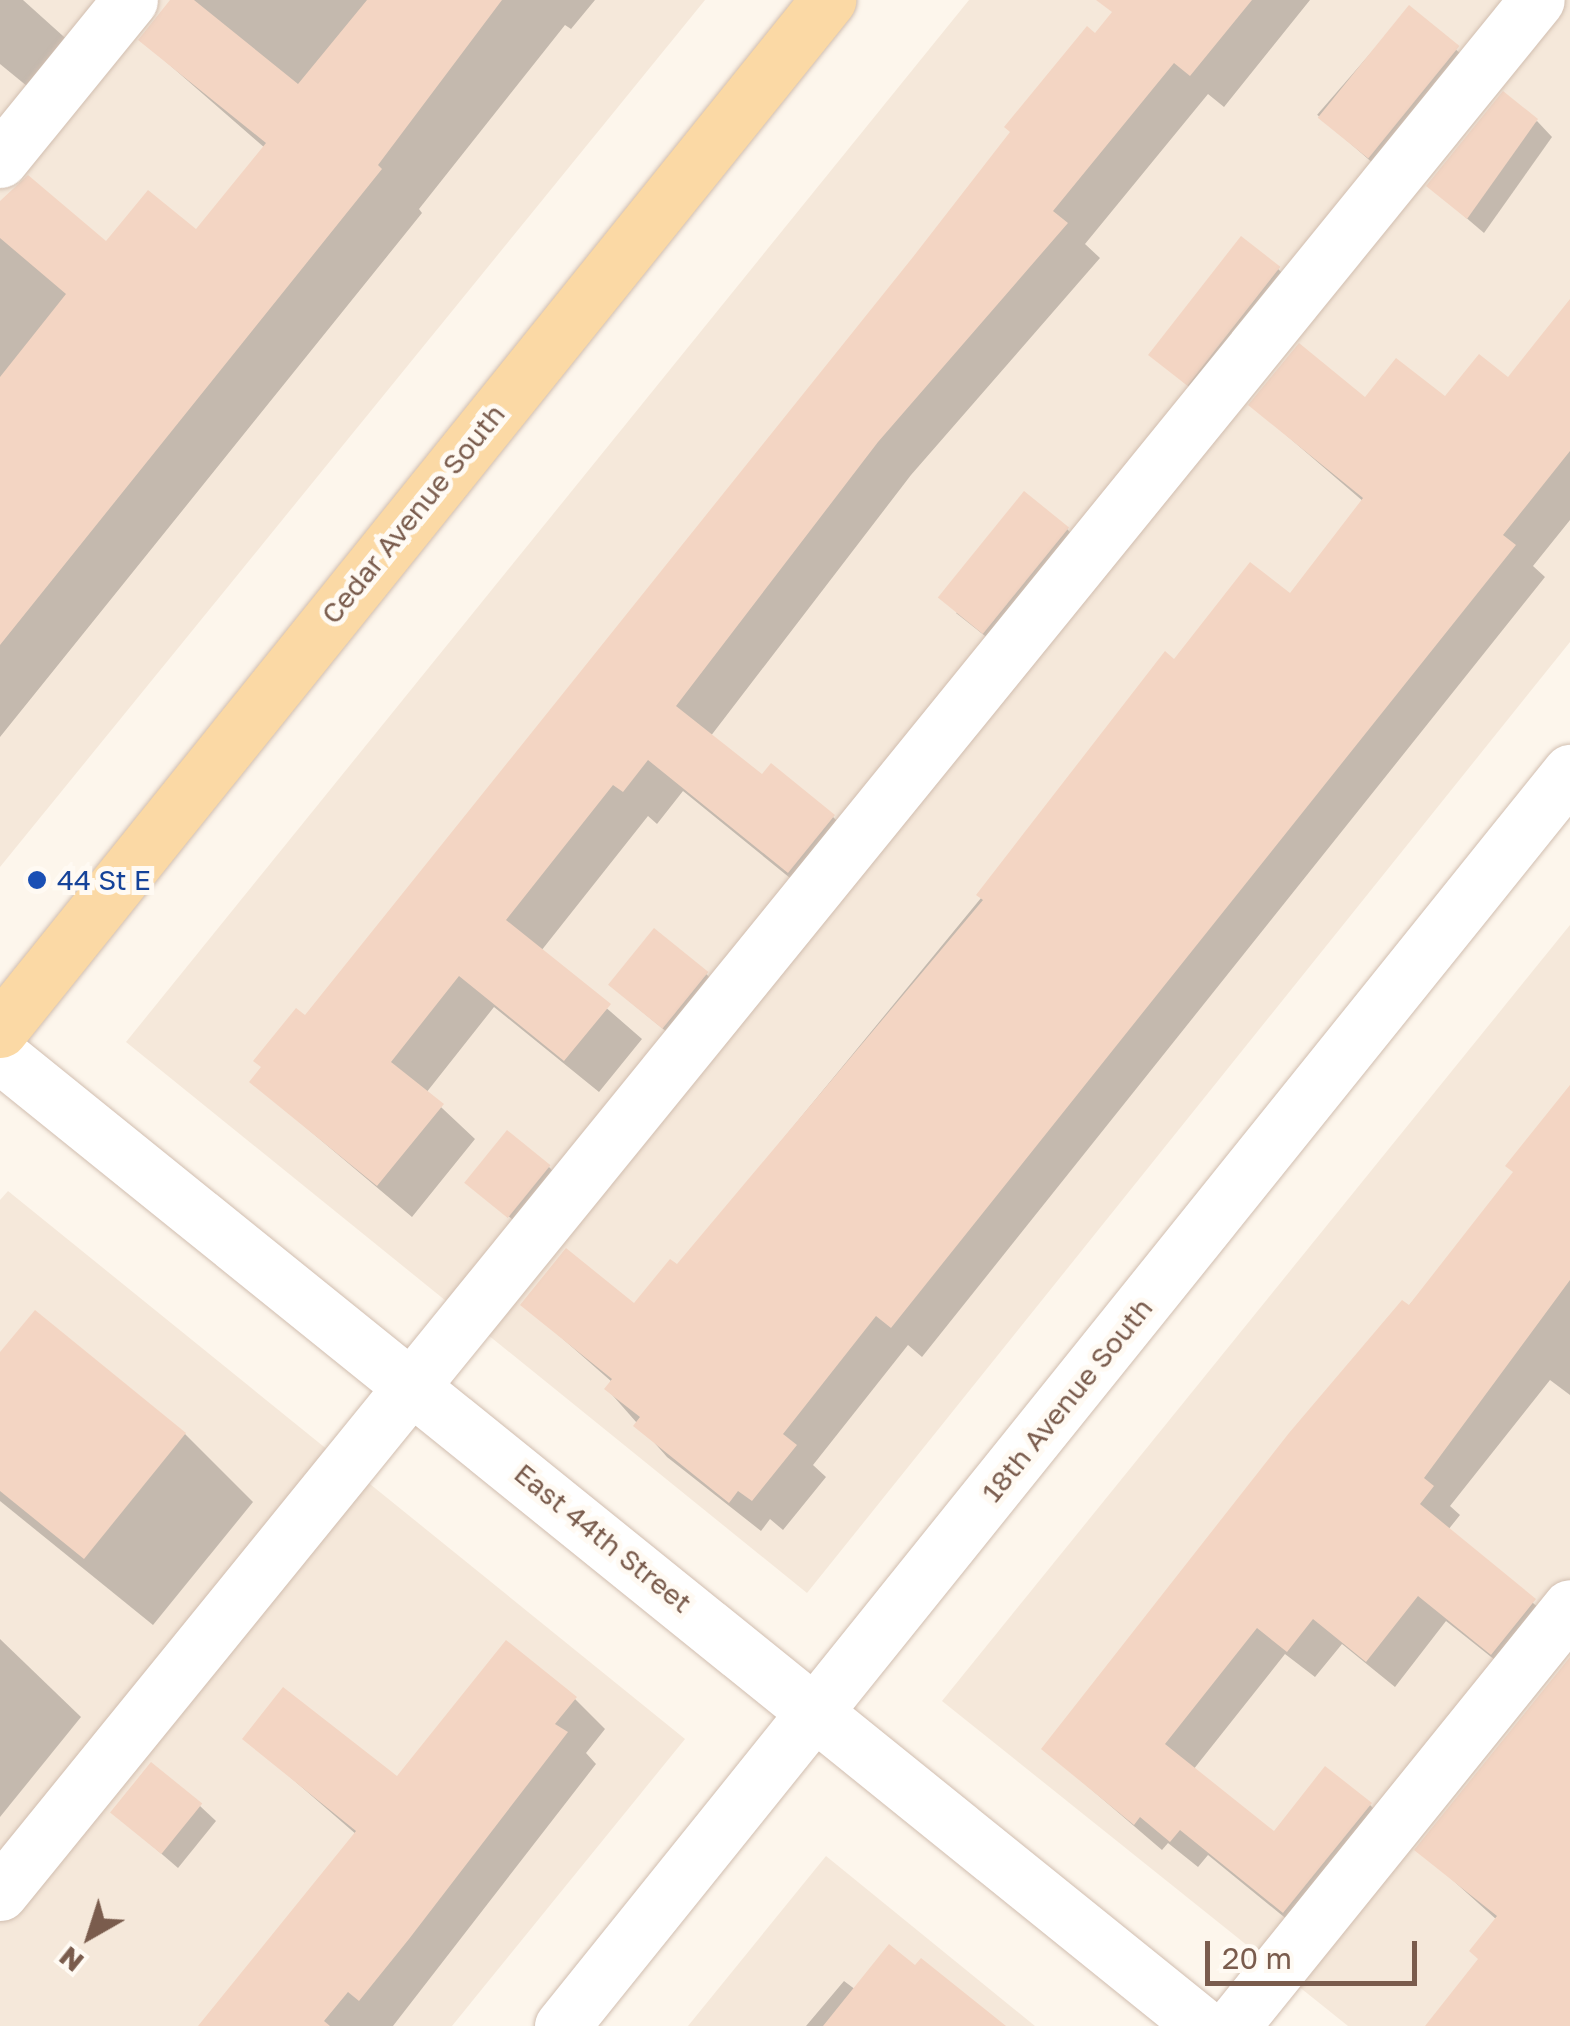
<!DOCTYPE html>
<style>
body{margin:0}
#map{position:relative;width:1570px;height:2026px;overflow:hidden;background:#fdf6ec;font-family:"Golos Text",sans-serif}
div>[style]{position:absolute}
.residential>*{inset:0;background:#f5e8da}
.shadow>*{inset:0;background:#0003;transform-origin:0 0}
.building>*{inset:0;background:#f3d5c3;transform-origin:0 0}
.roads{filter:drop-shadow(0 0 2px #d1beb0) drop-shadow(0 0 2px #d1beb0)}
.minor>*{height:55px;margin:-27.5px;padding:0 27.5px;transform-origin:27.5px;border-radius:27.5px;background:#fff}
.major>*{height:55px;margin:-27.5px;padding:0 27.5px;transform-origin:27.5px;border-radius:27.5px;background:#fbd9a5}
.dots>*{width:28px;height:28px;translate:-50% -50%;box-sizing:border-box;border:5px solid #fffaf3;border-radius:50%}
span{translate:-50% -50%;white-space:nowrap;text-align:center;line-height:1.15;-webkit-text-stroke:10px #fffaf3;paint-order:stroke}
.street-label{font-size:28px;color:#7a5c4d}
.transit-label{font-size:28px;color:#164399}
.left{translate:0 -50%;text-align:left}
.north{position:absolute;left:40px;top:1886px;width:100px;height:100px;-webkit-text-stroke:8px #fffaf3;paint-order:stroke;rotate:219deg;font-size:28px;font-weight:700;line-height:40px;text-align:center;color:#7a5c4d}
.north::after{content:'';display:block;margin:auto;width:35px;height:45px;background:#7a5c4d;clip-path:polygon(50% 0,100% 100%,50% 72%,0 100%)}
.scale{position:absolute;left:1205px;top:1941px;width:212px;height:45px;box-sizing:border-box;border:5px solid #7a5c4d;border-top:0;padding-left:12px;font-size:30px;line-height:35px;white-space:nowrap;color:#7a5c4d;-webkit-text-stroke:8px #fffaf3;paint-order:stroke}
</style>
<div id="map">
<div class="residential">
<i style="clip-path:polygon(0 0,705px 0,0 867px)"></i>
<i style="clip-path:polygon(969px 0,1570px 0,1570px 642px,807px 1593px,126px 1042px)"></i>
<i style="clip-path:polygon(1570px 925px,1570px 2026px,1348px 2026px,942px 1701px)"></i>
<i style="clip-path:polygon(8px 1191px,685px 1739px,452px 2026px,0 2026px,0 1200px)"></i>
<i style="clip-path:polygon(826px 1856px,1035px 2026px,688px 2026px)"></i>
</div>
<div class="shadow">
<i style="clip-path:polygon(0 0,23px 0,93px 63px,55px 109px,0 64px)"></i>
<i style="clip-path:polygon(173px 0,595px 0,571px 29px,565px 25px,419px 209px,422px 213px,0 737px,0 211px,107px 245px,196px 233px,265px 148px,141px 40px)"></i>
<i style="clip-path:polygon(1125px 0,1310px 0,1224px 107px,1208px 94px,1085px 244px,1100px 258px,911px 475px,710px 737px,762px 778px,833px 817px,866px 850px,822px 904px,683px 791px,657px 824px,648px 816px,541px 951px,642px 1039px,599px 1092px,494px 1007px,426px 1093px,475px 1139px,412px 1217px,252px 1082px)"></i>
<i style="left:1409px;top:9px;width:84px;height:140px;rotate:41deg"></i>
<i style="clip-path:polygon(1537px 121px,1552px 137px,1484px 233px,1429px 186px)"></i>
<i style="clip-path:polygon(1278px 269px,1294px 284px,1202px 398px,1150px 353px)"></i>
<i style="clip-path:polygon(1570px 301px,1570px 520px,1533px 566px,1545px 577px,922px 1357px,908px 1345px,813px 1465px,826px 1477px,783px 1530px,770px 1519px,761px 1531px,667px 1457px,607px 1389px,612px 1382px,523px 1304px,634px 1306px,677px 1268px,1175px 662px,1290px 596px,1364px 502px,1251px 405px,1445px 399px,1508px 381px)"></i>
<i style="clip-path:polygon(1067px 529px,1082px 545px,999px 647px,956px 613px)"></i>
<i style="clip-path:polygon(706px 974px,722px 989px,679px 1042px,628px 1000px)"></i>
<i style="clip-path:polygon(1570px 1110px,1570px 1395px,1550px 1380px,1450px 1506px,1460px 1515px,1448px 1530px,1562px 1628px,1520px 1680px,1446px 1621px,1395px 1687px,1342px 1644px,1315px 1677px,1285px 1654px,1193px 1770px,1274px 1834px,1370px 1805px,1397px 1832px,1311px 1939px,1208px 1855px,1198px 1867px,1168px 1843px,1162px 1850px,1044px 1749px)"></i>
<i style="clip-path:polygon(549px 1167px,564px 1183px,526px 1231px,469px 1183px)"></i>
<i style="clip-path:polygon(0 1356px,185px 1434px,253px 1502px,153px 1625px,0 1501px)"></i>
<i style="clip-path:polygon(0 1639px,81px 1717px,0 1817px)"></i>
<i style="clip-path:polygon(575px 1699px,605px 1729px,586px 1753px,596px 1764px,393px 2026px,201px 2026px,357px 1835px,245px 1738px,397px 1779px)"></i>
<i style="clip-path:polygon(1570px 1733px,1570px 2026px,1428px 2026px,1481px 1960px,1497px 1920px,1418px 1849px)"></i>
<i style="clip-path:polygon(200px 1806px,216px 1821px,178px 1868px,113px 1812px)"></i>
<i style="clip-path:polygon(844px 1981px,856px 1990px,1001px 2026px,806px 2026px)"></i>
</div>
<div class="building">
<i style="clip-path:polygon(170px 0,194px 0,298px 84px,367px 0,502px 0,378px 165px,382px 169px,0 645px,0 377px,66px 294px,0 238px,0 201px,28px 175px,106px 241px,148px 190px,196px 229px,266px 143px,138px 40px)"></i>
<i style="clip-path:polygon(1096px 0,1252px 0,1190px 76px,1174px 63px,1053px 211px,1068px 223px,878px 442px,676px 706px,762px 774px,771px 763px,835px 815px,788px 873px,648px 760px,623px 792px,613px 785px,506px 920px,611px 1004px,564px 1061px,459px 976px,391px 1062px,444px 1104px,377px 1186px,249px 1082px,261px 1067px,253px 1061px,296px 1008px,305px 1015px,913px 257px,1010px 132px,1004px 127px,1087px 26px,1095px 33px,1112px 12px)"></i>
<i style="left:1409px;top:5px;width:65px;height:145px;rotate:39deg"></i>
<i style="clip-path:polygon(1503px 91px,1538px 119px,1467px 219px,1426px 186px)"></i>
<i style="left:1241px;top:236px;width:50px;height:151px;rotate:38deg"></i>
<i style="clip-path:polygon(1570px 299px,1570px 451px,1503px 535px,1516px 545px,891px 1328px,876px 1316px,783px 1434px,797px 1445px,752px 1501px,738px 1491px,729px 1503px,633px 1426px,640px 1417px,604px 1389px,612px 1379px,520px 1305px,566px 1248px,634px 1303px,670px 1259px,677px 1264px,983px 900px,976px 895px,1165px 651px,1174px 659px,1250px 562px,1290px 593px,1363px 498px,1248px 405px,1299px 343px,1365px 397px,1396px 358px,1445px 396px,1479px 354px,1508px 377px)"></i>
<i style="left:1024px;top:491px;width:58px;height:137px;rotate:39deg"></i>
<i style="left:654px;top:928px;width:70px;height:73px;rotate:39deg"></i>
<i style="clip-path:polygon(1570px 1085px,1570px 1280px,1424px 1478px,1434px 1486px,1420px 1504px,1536px 1599px,1491px 1655px,1418px 1596px,1366px 1662px,1313px 1619px,1287px 1652px,1257px 1628px,1165px 1744px,1274px 1831px,1325px 1766px,1372px 1803px,1283px 1913px,1180px 1830px,1170px 1842px,1140px 1817px,1134px 1825px,1041px 1749px,1289px 1433px,1402px 1300px,1409px 1305px,1513px 1172px,1505px 1166px)"></i>
<i style="left:507px;top:1130px;width:56px;height:68px;rotate:39deg"></i>
<i style="clip-path:polygon(35px 1310px,186px 1433px,84px 1559px,0 1491px,0 1352px)"></i>
<i style="clip-path:polygon(506px 1640px,577px 1697px,555px 1724px,568px 1732px,409px 1939px,359px 2001px,348px 1992px,324px 2021px,330px 2026px,198px 2026px,356px 1831px,242px 1739px,283px 1687px,397px 1776px)"></i>
<i style="clip-path:polygon(1570px 1657px,1570px 2026px,1425px 2026px,1478px 1959px,1469px 1951px,1497px 1916px,1414px 1850px)"></i>
<i style="left:151px;top:1762px;width:66px;height:65px;rotate:39deg"></i>
<i style="clip-path:polygon(889px 1944px,915px 1965px,921px 1958px,1006px 2026px,823px 2026px)"></i>
</div>
<div class="roads">
<div class="minor">
<i style="left:0;top:160px;width:206px;rotate:-50.9deg"></i>
<i style="left:0;top:1055px;width:1546px;rotate:38.91deg"></i>
<i style="left:0;top:1893px;width:2438px;rotate:-50.93deg"></i>
<i style="left:562px;top:2026px;width:1609px;rotate:-51.21deg"></i>
<i style="left:1232px;top:2026px;width:538px;rotate:-51.11deg"></i>
</div>
<div class="major">
<i style="left:0;top:1030px;width:1322px;rotate:-51.2deg"></i>
</div>
</div>
<div class="dots">
<i style="left:37px;top:880px;background:#1a4fb4"></i>
</div>
<div class="street-label">
<span style="left:413px;top:514px;rotate:-51deg">Cedar Avenue South</span>
<span style="left:1067px;top:1400px;rotate:-51deg">18th Avenue South</span>
<span style="left:603px;top:1538px;rotate:39deg">East 44th Street</span>
</div>
<div class="transit-label">
<span class="left" style="left:57px;top:880px">44 St E</span>
</div>
<div class="north">N</div>
<div class="scale">20 m</div>
</div>
